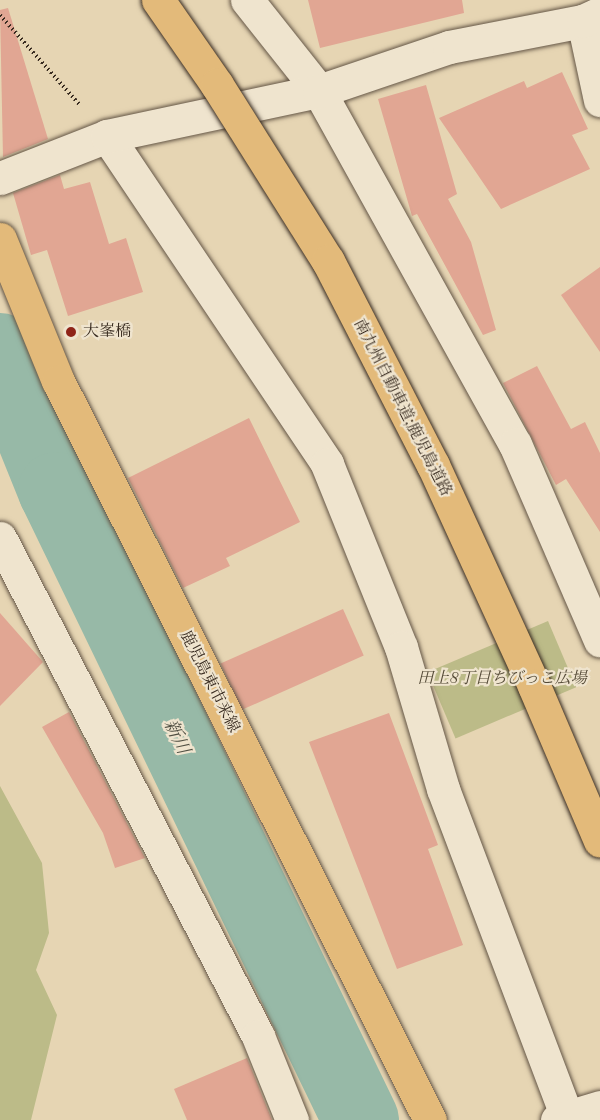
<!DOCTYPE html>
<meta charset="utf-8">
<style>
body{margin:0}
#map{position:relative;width:600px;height:1120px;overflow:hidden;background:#e6d5b3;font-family:"Old Standard TT","Noto Serif JP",serif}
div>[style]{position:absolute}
.green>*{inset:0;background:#bcbb88;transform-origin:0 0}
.river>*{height:76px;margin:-38px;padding:0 38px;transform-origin:38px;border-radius:38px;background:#97b9a7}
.building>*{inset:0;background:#e1a693;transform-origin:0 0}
.path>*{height:4px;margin-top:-2px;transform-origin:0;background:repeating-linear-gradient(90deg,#392c21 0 1.5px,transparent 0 4.5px)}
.roads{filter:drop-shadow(0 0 2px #645646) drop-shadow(0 0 2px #645646)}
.street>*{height:33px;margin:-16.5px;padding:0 16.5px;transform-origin:16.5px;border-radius:16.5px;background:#efe4ce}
.primary>*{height:33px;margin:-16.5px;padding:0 16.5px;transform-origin:16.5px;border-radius:16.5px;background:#e3ba7a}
.bridges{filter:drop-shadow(0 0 2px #392c21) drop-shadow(0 0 2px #392c21)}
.highway-bridge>*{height:33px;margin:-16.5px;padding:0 16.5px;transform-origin:16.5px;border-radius:16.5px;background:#e3ba7a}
.dots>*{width:16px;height:16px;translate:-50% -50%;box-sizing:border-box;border:3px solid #efe4ce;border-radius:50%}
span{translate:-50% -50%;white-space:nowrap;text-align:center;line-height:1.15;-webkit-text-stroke:4.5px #efe4ce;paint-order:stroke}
.poi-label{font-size:16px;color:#392c21}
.left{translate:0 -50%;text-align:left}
.street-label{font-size:16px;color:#392c21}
.park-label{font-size:16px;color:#534936;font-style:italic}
.water-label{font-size:18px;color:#504f42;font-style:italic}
</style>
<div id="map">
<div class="green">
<i style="left:548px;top:621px;width:72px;height:131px;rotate:67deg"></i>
<i style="clip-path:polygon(0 786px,42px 863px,49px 933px,36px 970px,57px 1015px,31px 1120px,0 1120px)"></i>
</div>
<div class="river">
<i style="left:0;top:351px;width:150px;rotate:68.1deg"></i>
<i style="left:56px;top:490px;width:700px;rotate:64.17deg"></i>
</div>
<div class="building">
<i style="clip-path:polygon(308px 0,462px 0,464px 13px,320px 48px)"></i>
<i style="clip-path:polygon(8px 8px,48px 139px,3px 157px,0 10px)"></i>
<i style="clip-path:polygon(562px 72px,588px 129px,572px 135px,590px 169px,501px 209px,439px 118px,524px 81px,527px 88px)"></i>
<i style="clip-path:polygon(426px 85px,457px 194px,448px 199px,471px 242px,496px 330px,483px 335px,417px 214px,412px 216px,378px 99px)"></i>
<i style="clip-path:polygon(60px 175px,64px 189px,90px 182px,109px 244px,126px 238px,143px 292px,68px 316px,47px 250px,31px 255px,13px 193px)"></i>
<i style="clip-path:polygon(600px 267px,600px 352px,561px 295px)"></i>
<i style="clip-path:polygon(537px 366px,571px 429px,585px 422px,600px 453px,600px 532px,566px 479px,556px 485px,503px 383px)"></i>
<i style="clip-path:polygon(249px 418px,300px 522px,226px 558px,230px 566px,183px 588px,128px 478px)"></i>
<i style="left:343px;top:609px;width:51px;height:134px;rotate:66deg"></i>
<i style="clip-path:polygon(0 613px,43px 662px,0 706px)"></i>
<i style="clip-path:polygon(69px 712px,145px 858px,115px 868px,103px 833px,42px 727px)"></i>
<i style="clip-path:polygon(389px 713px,438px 845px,428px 849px,463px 945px,397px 969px,309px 742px)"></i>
<i style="clip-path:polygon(247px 1058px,272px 1120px,187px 1120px,174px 1089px)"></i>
</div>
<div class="path">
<i style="left:0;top:15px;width:119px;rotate:48.4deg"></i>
</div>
<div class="roads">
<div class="street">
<i style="left:247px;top:0;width:116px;rotate:51.6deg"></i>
<i style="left:319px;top:91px;width:404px;rotate:61deg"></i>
<i style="left:515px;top:444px;width:214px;rotate:66.6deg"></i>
<i style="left:583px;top:21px;width:81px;rotate:77.9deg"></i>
<i style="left:107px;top:136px;width:395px;rotate:56.1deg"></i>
<i style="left:327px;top:464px;width:197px;rotate:68deg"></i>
<i style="left:401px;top:647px;width:148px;rotate:73.5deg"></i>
<i style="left:443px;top:789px;width:354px;rotate:69.3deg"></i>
<i style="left:0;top:178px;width:115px;rotate:-21.4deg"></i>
<i style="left:107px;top:136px;width:217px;rotate:-12deg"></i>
<i style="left:319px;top:91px;width:137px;rotate:-18.7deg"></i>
<i style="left:449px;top:47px;width:136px;rotate:-11deg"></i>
<i style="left:583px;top:21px;width:19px;rotate:-25deg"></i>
<i style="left:0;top:538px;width:561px;rotate:62.61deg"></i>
<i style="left:258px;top:1036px;width:91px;rotate:68deg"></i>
<i style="left:557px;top:1120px;width:45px;rotate:-16.8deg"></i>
</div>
<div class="primary">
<i style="left:0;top:239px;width:153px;rotate:67.8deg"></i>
<i style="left:58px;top:381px;width:827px;rotate:63.28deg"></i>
</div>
</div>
<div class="bridges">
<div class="highway-bridge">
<i style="left:158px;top:0;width:103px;rotate:55.2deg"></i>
<i style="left:217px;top:85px;width:208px;rotate:57.8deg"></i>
<i style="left:328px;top:261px;width:229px;rotate:62.8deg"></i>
<i style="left:433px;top:465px;width:243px;rotate:65.4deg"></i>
<i style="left:534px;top:686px;width:168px;rotate:66.9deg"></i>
</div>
</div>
<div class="dots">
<i style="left:71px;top:332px;background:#8f2418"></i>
</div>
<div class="poi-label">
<span class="left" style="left:83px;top:332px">大峯橋</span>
</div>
<div class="street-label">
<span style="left:402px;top:408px;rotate:63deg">南九州自動車道;鹿児島道路</span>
<span style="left:209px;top:682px;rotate:63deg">鹿児島東市来線</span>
</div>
<div class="park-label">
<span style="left:502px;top:679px">田上8丁目ちびっこ広場</span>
</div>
<div class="water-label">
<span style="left:176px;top:737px;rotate:64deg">新川</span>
</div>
</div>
